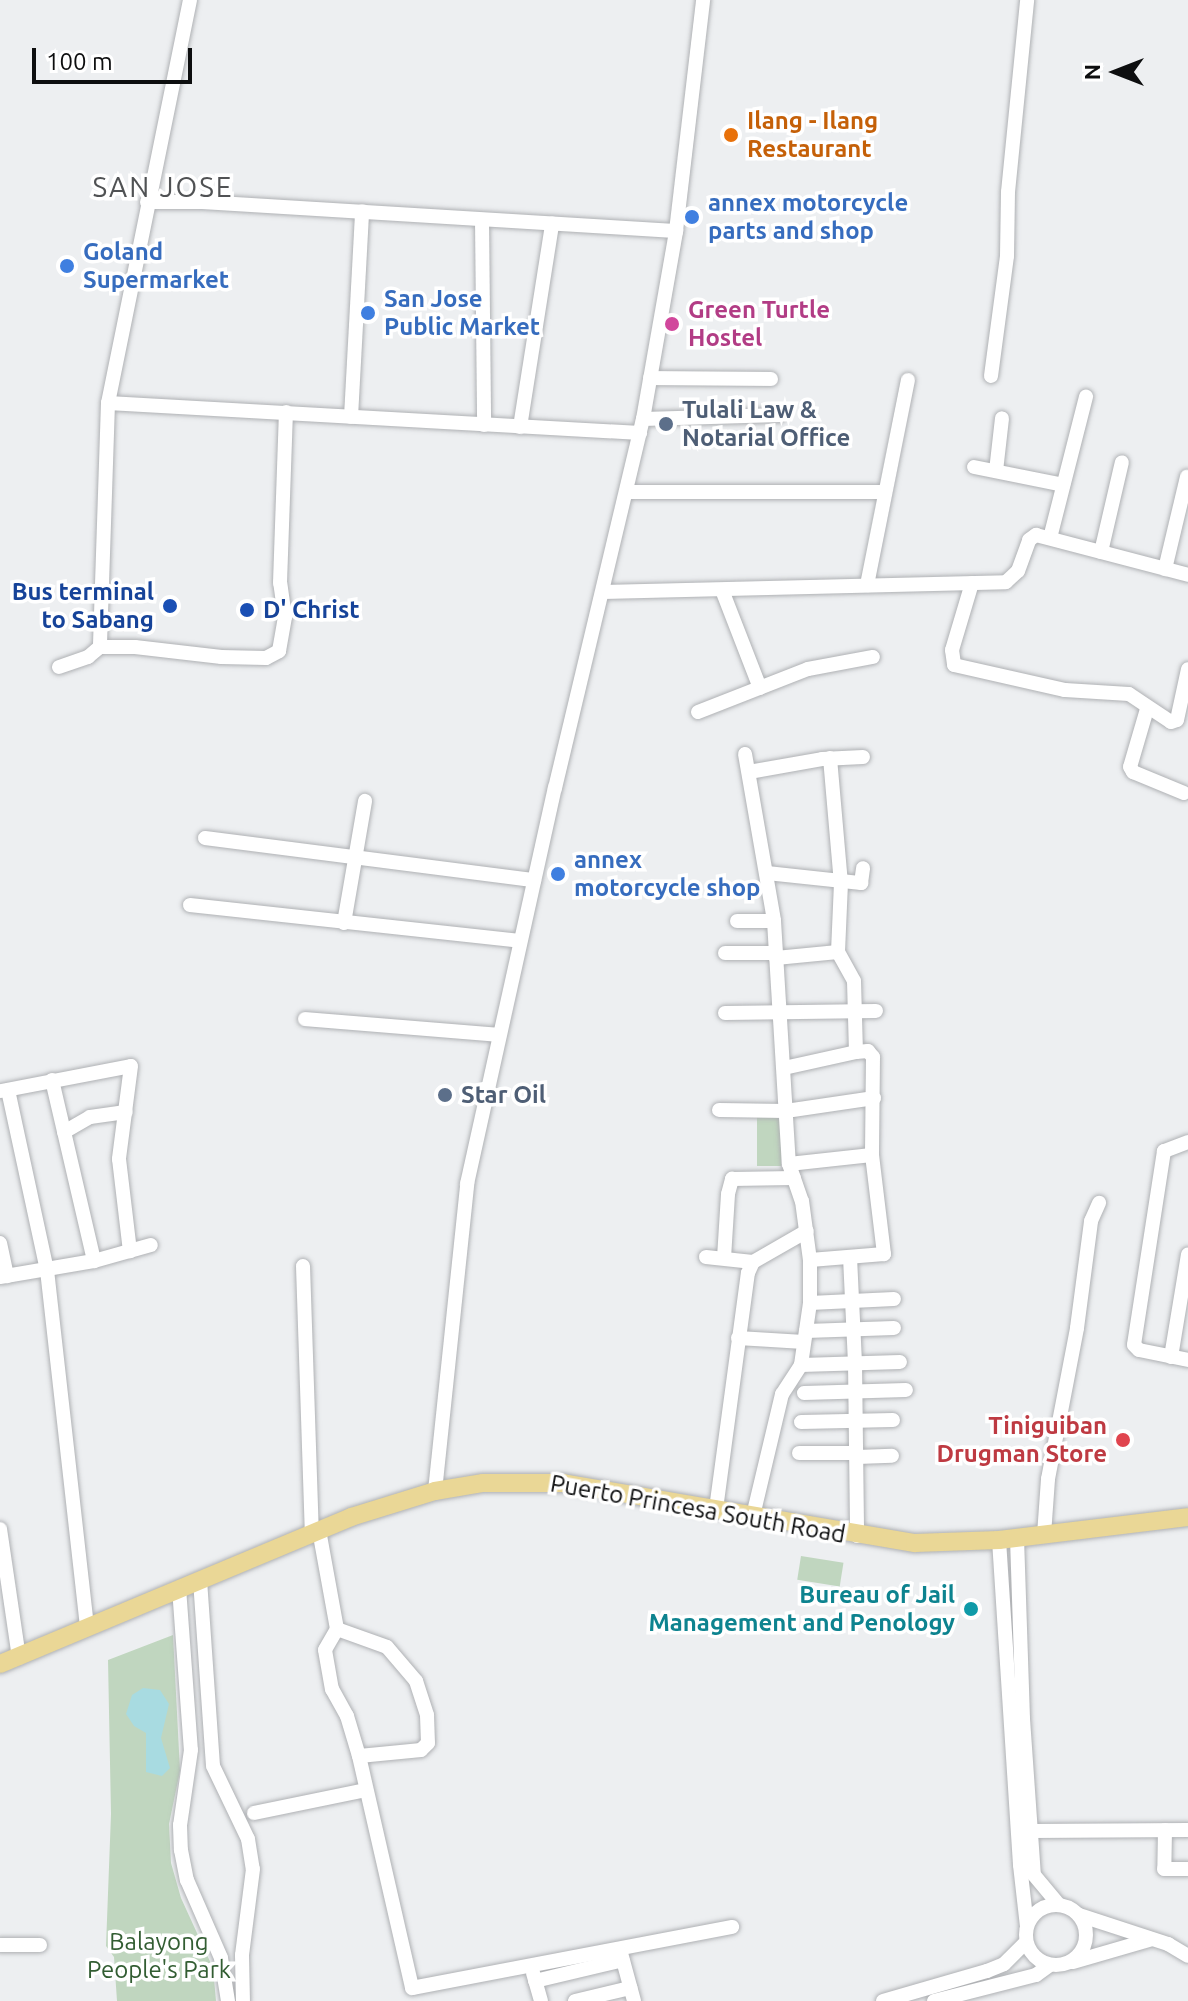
<!DOCTYPE html>
<style>
body{margin:0}
#map{position:relative;width:1188px;height:2001px;overflow:hidden;background:#edeff1;font-family:Ubuntu,sans-serif}
div>[style]{position:absolute}
.green>*{inset:0;background:#c0d6bf;transform-origin:0 0}
.water>*{inset:0;background:#a8dbe1}
.roads{filter:drop-shadow(0 0 2px #afb1b4) drop-shadow(0 0 2px #afb1b4)}
.minor>*{height:14px;margin:-7px;padding:0 7px;transform-origin:7px;border-radius:7px;background:#fff}
.minor>.ring{margin:-7px;padding:0;box-sizing:content-box;background:none;border:14px solid #fff;border-radius:50%}
.major>*{height:18px;margin:-9px;padding:0 9px;transform-origin:9px;border-radius:9px;background:#ead796}
.dots>*{width:22px;height:22px;translate:-50% -50%;box-sizing:border-box;border:4px solid #fff;border-radius:50%}
span{translate:-50% -50%;white-space:nowrap;text-align:center;line-height:1.15;-webkit-text-stroke:7px #fff;paint-order:stroke}
.food-label{font-size:24px;color:#c56008;font-weight:700}
.left{translate:0 -50%;text-align:left}
.shop-label{font-size:24px;color:#366cbe;font-weight:700}
.hotel-label{font-size:24px;color:#b23c85;font-weight:700}
.service-label{font-size:24px;color:#4e5e75;font-weight:700}
.transit-label{font-size:24px;color:#164399;font-weight:700}
.right{translate:-100% -50%;text-align:right}
.health-label{font-size:24px;color:#be3a42;font-weight:700}
.street-label{font-size:24px;color:#0d0e0f}
.culture-label{font-size:24px;color:#0d838f;font-weight:700}
.park-label{font-size:24px;color:#325d32}
.quarter-label{font-size:28px;color:#505254;letter-spacing:2px}
.north{position:absolute;left:1076px;top:32px;width:80px;height:80px;-webkit-text-stroke:6px #fff;paint-order:stroke;rotate:270deg;font-size:22px;font-weight:700;line-height:32px;text-align:center;color:#0d0e0f}
.north::after{content:'';display:block;margin:auto;width:28px;height:36px;background:#0d0e0f;clip-path:polygon(50% 0,100% 100%,50% 72%,0 100%)}
.scale{position:absolute;left:32px;top:48px;width:160px;height:36px;box-sizing:border-box;border:4px solid #0d0e0f;border-top:0;padding-left:10px;font-size:24px;line-height:28px;white-space:nowrap;color:#0d0e0f;-webkit-text-stroke:6px #fff;paint-order:stroke}
</style>
<div id="map">
<div class="green">
<i style="left:757px;top:1115px;width:24px;height:51px"></i>
<i style="left:801px;top:1556px;width:43px;height:24px;rotate:9deg"></i>
<i style="clip-path:polygon(173px 1635px,180px 1771px,169px 1824px,171px 1863px,181px 1898px,213px 1968px,216px 2001px,117px 2001px,114px 1957px,106px 1946px,111px 1814px,108px 1660px)"></i>
</div>
<div class="water">
<i style="clip-path:polygon(143px 1688px,160px 1690px,169px 1704px,161px 1738px,170px 1768px,162px 1776px,146px 1772px,146px 1733px,134px 1726px,126px 1714px,132px 1695px)"></i>
</div>
<div class="roads">
<div class="minor">
<i style="left:190px;top:0;width:411px;rotate:101.5deg"></i>
<i style="left:108px;top:403px;width:244px;rotate:91.9deg"></i>
<i style="left:100px;top:647px;width:35px"></i>
<i style="left:135px;top:647px;width:87px;rotate:6.6deg"></i>
<i style="left:221px;top:657px;width:45px;rotate:1.3deg"></i>
<i style="left:266px;top:658px;width:15px;rotate:-28deg"></i>
<i style="left:279px;top:651px;width:35px;rotate:-80deg"></i>
<i style="left:285px;top:617px;width:34px;rotate:-98deg"></i>
<i style="left:280px;top:583px;width:171px;rotate:-88deg"></i>
<i style="left:147px;top:202px;width:54px"></i>
<i style="left:201px;top:202px;width:476px;rotate:3.5deg"></i>
<i style="left:482px;top:220px;width:205px;rotate:89.4deg"></i>
<i style="left:991px;top:376px;width:121px;rotate:-82.4deg"></i>
<i style="left:1007px;top:256px;width:64px;rotate:-89.1deg"></i>
<i style="left:1008px;top:192px;width:193px;rotate:-84.3deg"></i>
<i style="left:650px;top:378px;width:121px;rotate:0.5deg"></i>
<i style="left:108px;top:403px;width:533px;rotate:3.23deg"></i>
<i style="left:351px;top:417px;width:206px;rotate:-86.9deg"></i>
<i style="left:643px;top:419px;width:137px;rotate:-1.7deg"></i>
<i style="left:520px;top:427px;width:206px;rotate:-81deg"></i>
<i style="left:974px;top:467px;width:91px;rotate:11.4deg"></i>
<i style="left:996px;top:471px;width:53px;rotate:-83.5deg"></i>
<i style="left:626px;top:492px;width:257px"></i>
<i style="left:1050px;top:538px;width:146px;rotate:-75.7deg"></i>
<i style="left:1101px;top:552px;width:92px;rotate:-76.9deg"></i>
<i style="left:1165px;top:569px;width:95px;rotate:-76.6deg"></i>
<i style="left:972px;top:583px;width:70px;rotate:106.6deg"></i>
<i style="left:952px;top:650px;width:15px;rotate:82deg"></i>
<i style="left:954px;top:665px;width:114px;rotate:12.7deg"></i>
<i style="left:1065px;top:690px;width:64px;rotate:3.6deg"></i>
<i style="left:1129px;top:694px;width:50px;rotate:33.7deg"></i>
<i style="left:1171px;top:722px;width:6px;rotate:-18deg"></i>
<i style="left:1177px;top:720px;width:52px;rotate:-77.8deg"></i>
<i style="left:867px;top:585px;width:209px;rotate:-78.7deg"></i>
<i style="left:722px;top:590px;width:105px;rotate:68.8deg"></i>
<i style="left:603px;top:592px;width:403px;rotate:-1.4deg"></i>
<i style="left:1006px;top:582px;width:16px;rotate:-43deg"></i>
<i style="left:1018px;top:571px;width:33px;rotate:-70deg"></i>
<i style="left:1029px;top:540px;width:9px;rotate:-36deg"></i>
<i style="left:1036px;top:535px;width:157px;rotate:14.7deg"></i>
<i style="left:59px;top:667px;width:31px;rotate:-19deg"></i>
<i style="left:88px;top:657px;width:16px;rotate:-40deg"></i>
<i style="left:1147px;top:709px;width:60px;rotate:106.3deg"></i>
<i style="left:1130px;top:767px;width:6px;rotate:59deg"></i>
<i style="left:1133px;top:772px;width:55px;rotate:22.4deg"></i>
<i style="left:698px;top:712px;width:118px;rotate:-21.4deg"></i>
<i style="left:808px;top:669px;width:66px;rotate:-10.5deg"></i>
<i style="left:745px;top:754px;width:169px;rotate:80.1deg"></i>
<i style="left:774px;top:921px;width:243px;rotate:86.5deg"></i>
<i style="left:789px;top:1164px;width:39px;rotate:71deg"></i>
<i style="left:802px;top:1201px;width:60px;rotate:82.3deg"></i>
<i style="left:810px;top:1260px;width:43px;rotate:90deg"></i>
<i style="left:810px;top:1303px;width:63px;rotate:98.3deg"></i>
<i style="left:801px;top:1365px;width:35px;rotate:123deg"></i>
<i style="left:782px;top:1394px;width:125px;rotate:103.4deg"></i>
<i style="left:830px;top:758px;width:125px;rotate:85deg"></i>
<i style="left:841px;top:883px;width:69px;rotate:92.5deg"></i>
<i style="left:838px;top:952px;width:33px;rotate:61deg"></i>
<i style="left:854px;top:981px;width:71px;rotate:88.4deg"></i>
<i style="left:749px;top:772px;width:74px;rotate:-10.1deg"></i>
<i style="left:822px;top:759px;width:41px;rotate:-2.8deg"></i>
<i style="left:205px;top:838px;width:332px;rotate:7.3deg"></i>
<i style="left:767px;top:873px;width:95px;rotate:6.1deg"></i>
<i style="left:861px;top:883px;width:15px;rotate:-82deg"></i>
<i style="left:190px;top:905px;width:332px;rotate:6.2deg"></i>
<i style="left:737px;top:921px;width:37px"></i>
<i style="left:344px;top:923px;width:124px;rotate:-80.2deg"></i>
<i style="left:725px;top:953px;width:50px"></i>
<i style="left:776px;top:958px;width:62px;rotate:-5.5deg"></i>
<i style="left:725px;top:1013px;width:151px;rotate:-0.8deg"></i>
<i style="left:305px;top:1019px;width:195px;rotate:4.7deg"></i>
<i style="left:784px;top:1068px;width:74px;rotate:-12.5deg"></i>
<i style="left:856px;top:1052px;width:12px;rotate:-5deg"></i>
<i style="left:868px;top:1051px;width:8px;rotate:50deg"></i>
<i style="left:873px;top:1057px;width:98px;rotate:90.6deg"></i>
<i style="left:872px;top:1155px;width:100px;rotate:83.1deg"></i>
<i style="left:884px;top:1254px;width:74px;rotate:175.4deg"></i>
<i style="left:52px;top:1080px;width:186px;rotate:76.9deg"></i>
<i style="left:8px;top:1090px;width:184px;rotate:77.8deg"></i>
<i style="left:47px;top:1270px;width:361px;rotate:83.6deg"></i>
<i style="left:1px;top:1091px;width:132px;rotate:-10.9deg"></i>
<i style="left:131px;top:1066px;width:94px;rotate:97.4deg"></i>
<i style="left:119px;top:1159px;width:93px;rotate:83.2deg"></i>
<i style="left:719px;top:1110px;width:67px;rotate:0.9deg"></i>
<i style="left:786px;top:1111px;width:89px;rotate:-8.4deg"></i>
<i style="left:64px;top:1132px;width:30px;rotate:-30deg"></i>
<i style="left:90px;top:1117px;width:36px;rotate:-8deg"></i>
<i style="left:1188px;top:1142px;width:26px;rotate:159deg"></i>
<i style="left:1164px;top:1151px;width:196px;rotate:98.8deg"></i>
<i style="left:1134px;top:1345px;width:7px;rotate:45deg"></i>
<i style="left:1139px;top:1350px;width:50px;rotate:11.5deg"></i>
<i style="left:789px;top:1164px;width:83px;rotate:-6.2deg"></i>
<i style="left:0;top:1243px;width:34px;rotate:78deg"></i>
<i style="left:706px;top:1257px;width:47px;rotate:6.1deg"></i>
<i style="left:850px;top:1257px;width:106px;rotate:87.3deg"></i>
<i style="left:855px;top:1363px;width:173px;rotate:89.3deg"></i>
<i style="left:724px;top:1258px;width:64px;rotate:-86.4deg"></i>
<i style="left:728px;top:1194px;width:16px;rotate:-75deg"></i>
<i style="left:732px;top:1179px;width:62px;rotate:-0.9deg"></i>
<i style="left:303px;top:1266px;width:266px;rotate:88.1deg"></i>
<i style="left:0;top:1277px;width:95px;rotate:-9.7deg"></i>
<i style="left:94px;top:1261px;width:59px;rotate:-15.7deg"></i>
<i style="left:810px;top:1303px;width:84px;rotate:-2.7deg"></i>
<i style="left:806px;top:1331px;width:88px;rotate:-2deg"></i>
<i style="left:738px;top:1338px;width:66px;rotate:3.5deg"></i>
<i style="left:1171px;top:1357px;width:104px;rotate:-80.6deg"></i>
<i style="left:801px;top:1365px;width:99px;rotate:-1.7deg"></i>
<i style="left:804px;top:1393px;width:102px;rotate:-1.7deg"></i>
<i style="left:801px;top:1422px;width:92px;rotate:-1.2deg"></i>
<i style="left:799px;top:1453px;width:57px"></i>
<i style="left:857px;top:1457px;width:35px;rotate:-2deg"></i>
<i style="left:435px;top:1491px;width:309px;rotate:-84deg"></i>
<i style="left:467px;top:1184px;width:406px;rotate:-77.5deg"></i>
<i style="left:555px;top:788px;width:379px;rotate:-76.6deg"></i>
<i style="left:643px;top:419px;width:191px;rotate:-80deg"></i>
<i style="left:676px;top:231px;width:233px;rotate:-83.3deg"></i>
<i style="left:716px;top:1509px;width:238px;rotate:-82.3deg"></i>
<i style="left:748px;top:1273px;width:12px;rotate:-66deg"></i>
<i style="left:753px;top:1262px;width:62px;rotate:-29.9deg"></i>
<i style="left:0;top:1529px;width:130px;rotate:81.6deg"></i>
<i style="left:319px;top:1530px;width:101px;rotate:79.7deg"></i>
<i style="left:337px;top:1629px;width:53px;rotate:19.8deg"></i>
<i style="left:387px;top:1647px;width:45px;rotate:49.5deg"></i>
<i style="left:416px;top:1681px;width:36px;rotate:72deg"></i>
<i style="left:427px;top:1715px;width:28px;rotate:88deg"></i>
<i style="left:428px;top:1743px;width:10px;rotate:135deg"></i>
<i style="left:421px;top:1750px;width:62px;rotate:174.5deg"></i>
<i style="left:1044px;top:1535px;width:56px;rotate:-85.9deg"></i>
<i style="left:1048px;top:1479px;width:154px;rotate:-79.1deg"></i>
<i style="left:1077px;top:1328px;width:108px;rotate:-82.5deg"></i>
<i style="left:1091px;top:1221px;width:20px;rotate:-66deg"></i>
<i style="left:1017px;top:1538px;width:181px;rotate:88.1deg"></i>
<i style="left:1023px;top:1719px;width:156px;rotate:86deg"></i>
<i style="left:1034px;top:1875px;width:39px;rotate:50deg"></i>
<i style="left:999px;top:1540px;width:326px;rotate:86.3deg"></i>
<i style="left:1020px;top:1865px;width:61px;rotate:83.5deg"></i>
<i style="left:200px;top:1580px;width:186px;rotate:86deg"></i>
<i style="left:213px;top:1766px;width:81px;rotate:64.4deg"></i>
<i style="left:248px;top:1839px;width:30px;rotate:81deg"></i>
<i style="left:253px;top:1869px;width:87px;rotate:97.3deg"></i>
<i style="left:242px;top:1955px;width:46px;rotate:88.8deg"></i>
<i style="left:179px;top:1588px;width:162px;rotate:85.8deg"></i>
<i style="left:191px;top:1750px;width:76px;rotate:98.3deg"></i>
<i style="left:180px;top:1825px;width:25px;rotate:88deg"></i>
<i style="left:181px;top:1850px;width:31px;rotate:79deg"></i>
<i style="left:187px;top:1880px;width:85px;rotate:66.4deg"></i>
<i style="left:221px;top:1958px;width:44px;rotate:80.8deg"></i>
<i style="left:337px;top:1629px;width:24px;rotate:120deg"></i>
<i style="left:325px;top:1650px;width:40px;rotate:80deg"></i>
<i style="left:332px;top:1689px;width:31px;rotate:61deg"></i>
<i style="left:347px;top:1716px;width:42px;rotate:73.3deg"></i>
<i style="left:359px;top:1756px;width:238px;rotate:77.1deg"></i>
<i style="left:412px;top:1988px;width:326px;rotate:-10.8deg"></i>
<i style="left:254px;top:1813px;width:114px;rotate:-11.6deg"></i>
<i style="left:1165px;top:1830px;width:39px;rotate:91deg"></i>
<i style="left:1164px;top:1869px;width:24px"></i>
<i style="left:1032px;top:1831px;width:156px;rotate:-0.4deg"></i>
<i class="ring" style="left:1026px;top:1905px;width:46px;height:46px"></i>
<i style="left:1079px;top:1915px;width:94px;rotate:18deg"></i>
<i style="left:1168px;top:1944px;width:23px;rotate:31deg"></i>
<i style="left:0;top:1945px;width:40px"></i>
<i style="left:621px;top:1953px;width:50px;rotate:74.8deg"></i>
<i style="left:1073px;top:1962px;width:79px;rotate:-16.1deg"></i>
<i style="left:533px;top:1973px;width:29px;rotate:74deg"></i>
<i style="left:535px;top:1981px;width:90px;rotate:-13.4deg"></i>
<i style="left:575px;top:2001px;width:57px;rotate:-13.3deg"></i>
<i style="left:883px;top:2001px;width:108px;rotate:-16.1deg"></i>
<i style="left:987px;top:1971px;width:18px;rotate:-22deg"></i>
<i style="left:1004px;top:1964px;width:31px;rotate:-45deg"></i>
<i style="left:934px;top:2001px;width:105px;rotate:-14.3deg"></i>
<i style="left:1036px;top:1975px;width:17px;rotate:-36deg"></i>
</div>
<div class="major">
<i style="left:0;top:1664px;width:381px;rotate:-22.7deg"></i>
<i style="left:351px;top:1517px;width:88px;rotate:-17.2deg"></i>
<i style="left:435px;top:1491px;width:49px;rotate:-9.5deg"></i>
<i style="left:483px;top:1483px;width:80px"></i>
<i style="left:563px;top:1483px;width:357px;rotate:9.7deg"></i>
<i style="left:915px;top:1543px;width:84px;rotate:-2deg"></i>
<i style="left:999px;top:1540px;width:190px;rotate:-6.9deg"></i>
</div>
</div>
<div class="dots">
<i style="left:731px;top:135px;background:#e8710a"></i>
<i style="left:692px;top:217px;background:#3f7fe0"></i>
<i style="left:67px;top:266px;background:#3f7fe0"></i>
<i style="left:368px;top:313px;background:#3f7fe0"></i>
<i style="left:672px;top:324px;background:#d1479c"></i>
<i style="left:666px;top:424px;background:#5c6f8a"></i>
<i style="left:170px;top:606px;background:#1a4fb4"></i>
<i style="left:247px;top:610px;background:#1a4fb4"></i>
<i style="left:558px;top:874px;background:#3f7fe0"></i>
<i style="left:445px;top:1095px;background:#5c6f8a"></i>
<i style="left:1123px;top:1440px;background:#e0444e"></i>
<i style="left:971px;top:1609px;background:#0f9aa8"></i>
</div>
<div class="food-label">
<span class="left" style="left:747px;top:135px">Ilang - Ilang<br>Restaurant</span>
</div>
<div class="shop-label">
<span class="left" style="left:708px;top:217px">annex motorcycle<br>parts and shop</span>
<span class="left" style="left:83px;top:266px">Goland<br>Supermarket</span>
<span class="left" style="left:384px;top:313px">San Jose<br>Public Market</span>
<span class="left" style="left:574px;top:874px">annex<br>motorcycle shop</span>
</div>
<div class="hotel-label">
<span class="left" style="left:688px;top:324px">Green Turtle<br>Hostel</span>
</div>
<div class="service-label">
<span class="left" style="left:682px;top:424px">Tulali Law &amp;<br>Notarial Office</span>
<span class="left" style="left:461px;top:1095px">Star Oil</span>
</div>
<div class="transit-label">
<span class="right" style="left:154px;top:606px">Bus terminal<br>to Sabang</span>
<span class="left" style="left:263px;top:610px">D' Christ</span>
</div>
<div class="health-label">
<span class="right" style="left:1107px;top:1440px">Tiniguiban<br>Drugman Store</span>
</div>
<div class="street-label">
<span style="left:698px;top:1509px;rotate:10deg">Puerto Princesa South Road</span>
</div>
<div class="culture-label">
<span class="right" style="left:955px;top:1609px">Bureau of Jail<br>Management and Penology</span>
</div>
<div class="park-label">
<span style="left:159px;top:1956px">Balayong<br>People's Park</span>
</div>
<div class="quarter-label">
<span style="left:163px;top:187px">SAN JOSE</span>
</div>
<div class="north">N</div>
<div class="scale">100 m</div>
</div>
